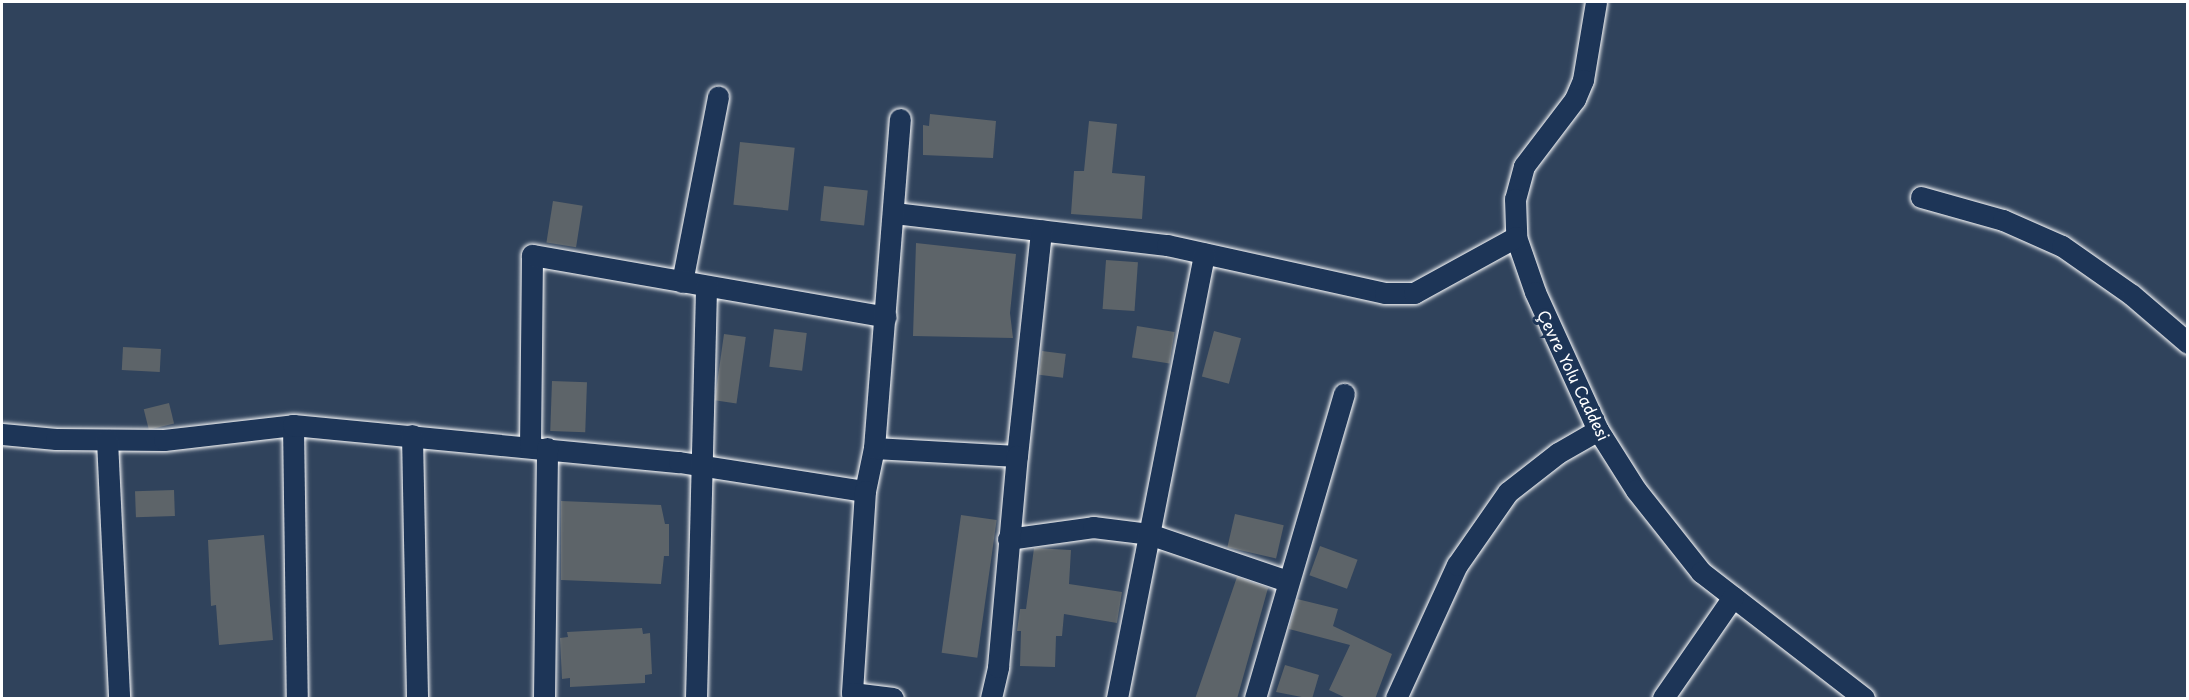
<!DOCTYPE html>
<meta charset="utf-8">
<style>
body{margin:0}
#map{position:relative;width:2189px;height:700px;overflow:hidden;background:#30435c;font-family:"Playpen Sans",sans-serif}
div>[style]{position:absolute}
.building>*{inset:0;background:#5d6469;transform-origin:0 0}
.roads{filter:drop-shadow(0 0 2px #fff) drop-shadow(0 0 2px #fff)}
.street>*{height:21px;margin:-10.5px;padding:0 10.5px;transform-origin:10.5px;border-radius:10.5px;background:#1d3557}
span{translate:-50% -50%;white-space:nowrap;text-align:center;line-height:1.15;-webkit-text-stroke:6px #1d3557;paint-order:stroke}
.street-label{font-size:16px;color:#fff}
.frame{position:absolute;inset:0;border:3px solid #fff;pointer-events:none}
</style>
<div id="map">
<div class="building">
<i style="clip-path:polygon(930px 114px,996px 121px,993px 158px,923px 155px,923px 125px,929px 126px)"></i>
<i style="clip-path:polygon(1089px 121px,1117px 124px,1112px 173px,1145px 176px,1142px 219px,1071px 214px,1074px 171px,1084px 171px)"></i>
<i style="left:740px;top:142px;width:55px;height:63px;rotate:6deg"></i>
<i style="left:824px;top:186px;width:44px;height:35px;rotate:6deg"></i>
<i style="left:553px;top:201px;width:30px;height:42px;rotate:9deg"></i>
<i style="clip-path:polygon(916px 243px,1016px 254px,1010px 313px,1013px 338px,913px 336px)"></i>
<i style="left:1106px;top:260px;width:32px;height:49px;rotate:4deg"></i>
<i style="left:1137px;top:326px;width:38px;height:32px;rotate:9deg"></i>
<i style="left:774px;top:329px;width:33px;height:38px;rotate:7deg"></i>
<i style="left:1214px;top:331px;width:28px;height:47px;rotate:15deg"></i>
<i style="left:724px;top:334px;width:22px;height:67px;rotate:8deg"></i>
<i style="left:123px;top:347px;width:38px;height:23px;rotate:3deg"></i>
<i style="left:1042px;top:351px;width:24px;height:24px;rotate:7deg"></i>
<i style="left:552px;top:381px;width:35px;height:50px;rotate:2deg"></i>
<i style="left:169px;top:403px;width:21px;height:26px;rotate:76deg"></i>
<i style="left:174px;top:490px;width:26px;height:39px;rotate:88deg"></i>
<i style="clip-path:polygon(561px 501px,661px 505px,665px 524px,669px 524px,669px 556px,664px 556px,661px 584px,561px 580px)"></i>
<i style="left:1235px;top:514px;width:50px;height:34px;rotate:13deg"></i>
<i style="left:961px;top:515px;width:36px;height:139px;rotate:8deg"></i>
<i style="clip-path:polygon(264px 535px,273px 640px,219px 645px,216px 605px,211px 606px,208px 540px)"></i>
<i style="left:1320px;top:546px;width:40px;height:31px;rotate:20deg"></i>
<i style="clip-path:polygon(1034px 548px,1071px 550px,1069px 584px,1122px 592px,1117px 623px,1064px 614px,1062px 636px,1056px 636px,1055px 667px,1020px 666px,1021px 631px,1017px 631px,1020px 609px,1026px 609px)"></i>
<i style="clip-path:polygon(1237px 577px,1268px 588px,1237px 699px,1195px 699px)"></i>
<i style="clip-path:polygon(1297px 599px,1338px 609px,1333px 626px,1392px 654px,1375px 699px,1348px 699px,1329px 690px,1350px 645px,1289px 629px)"></i>
<i style="clip-path:polygon(642px 628px,643px 634px,650px 633px,652px 674px,645px 675px,645px 683px,570px 687px,570px 678px,562px 679px,560px 638px,568px 637px,567px 632px)"></i>
<i style="clip-path:polygon(1285px 665px,1319px 675px,1312px 699px,1276px 692px)"></i>
</div>
<div class="roads">
<div class="street">
<i style="left:1596px;top:2px;width:79px;rotate:99.5deg"></i>
<i style="left:1583px;top:80px;width:21px;rotate:113deg"></i>
<i style="left:1575px;top:99px;width:84px;rotate:127.3deg"></i>
<i style="left:1524px;top:166px;width:34px;rotate:105deg"></i>
<i style="left:1515px;top:199px;width:38px;rotate:88deg"></i>
<i style="left:1516px;top:237px;width:58px;rotate:70.9deg"></i>
<i style="left:1535px;top:292px;width:152px;rotate:65.5deg"></i>
<i style="left:1598px;top:430px;width:71px;rotate:57.7deg"></i>
<i style="left:1636px;top:490px;width:105px;rotate:51.6deg"></i>
<i style="left:1701px;top:572px;width:206px;rotate:37.7deg"></i>
<i style="left:1921px;top:197px;width:85px;rotate:15.7deg"></i>
<i style="left:2003px;top:220px;width:64px;rotate:23.8deg"></i>
<i style="left:2062px;top:246px;width:85px;rotate:35deg"></i>
<i style="left:2132px;top:295px;width:74px;rotate:40.6deg"></i>
<i style="left:894px;top:213px;width:275px;rotate:6.7deg"></i>
<i style="left:1167px;top:245px;width:223px;rotate:12.4deg"></i>
<i style="left:1385px;top:293px;width:29px"></i>
<i style="left:1414px;top:293px;width:116px;rotate:-28.8deg"></i>
<i style="left:682px;top:282px;width:189px;rotate:-79deg"></i>
<i style="left:293px;top:425px;width:273px;rotate:89.2deg"></i>
<i style="left:2px;top:434px;width:54px;rotate:5.3deg"></i>
<i style="left:56px;top:439px;width:108px;rotate:0.5deg"></i>
<i style="left:164px;top:440px;width:130px;rotate:-6.6deg"></i>
<i style="left:293px;top:425px;width:388px;rotate:5.5deg"></i>
<i style="left:679px;top:462px;width:188px;rotate:8.9deg"></i>
<i style="left:865px;top:491px;width:44px;rotate:-78.2deg"></i>
<i style="left:874px;top:448px;width:143px;rotate:3.2deg"></i>
<i style="left:1017px;top:456px;width:227px;rotate:-83.9deg"></i>
<i style="left:412px;top:435px;width:263px;rotate:88.9deg"></i>
<i style="left:107px;top:440px;width:258px;rotate:87.3deg"></i>
<i style="left:530px;top:447px;width:192px;rotate:-89.4deg"></i>
<i style="left:532px;top:255px;width:359px;rotate:9.9deg"></i>
<i style="left:874px;top:448px;width:330px;rotate:-85.5deg"></i>
<i style="left:865px;top:491px;width:202px;rotate:93.7deg"></i>
<i style="left:852px;top:693px;width:41px;rotate:7deg"></i>
<i style="left:1008px;top:539px;width:86px;rotate:-8deg"></i>
<i style="left:1093px;top:527px;width:56px;rotate:7.1deg"></i>
<i style="left:1149px;top:534px;width:146px;rotate:18.8deg"></i>
<i style="left:544px;top:698px;width:250px;rotate:-89.3deg"></i>
<i style="left:696px;top:698px;width:412px;rotate:-88.6deg"></i>
<i style="left:991px;top:698px;width:32px;rotate:-77deg"></i>
<i style="left:998px;top:667px;width:212px;rotate:-84.9deg"></i>
<i style="left:1117px;top:698px;width:453px;rotate:-78.9deg"></i>
<i style="left:1255px;top:698px;width:317px;rotate:-73.7deg"></i>
<i style="left:1396px;top:698px;width:146px;rotate:-65.4deg"></i>
<i style="left:1457px;top:565px;width:89px;rotate:-55.1deg"></i>
<i style="left:1508px;top:492px;width:63px;rotate:-38deg"></i>
<i style="left:1558px;top:453px;width:46px;rotate:-29.9deg"></i>
<i style="left:1663px;top:698px;width:123px;rotate:-55.3deg"></i>
</div>
</div>
<div class="street-label">
<span style="left:1574px;top:375px;rotate:64deg">Çevre Yolu Caddesi</span>
</div>
<div class="frame"></div>
</div>
